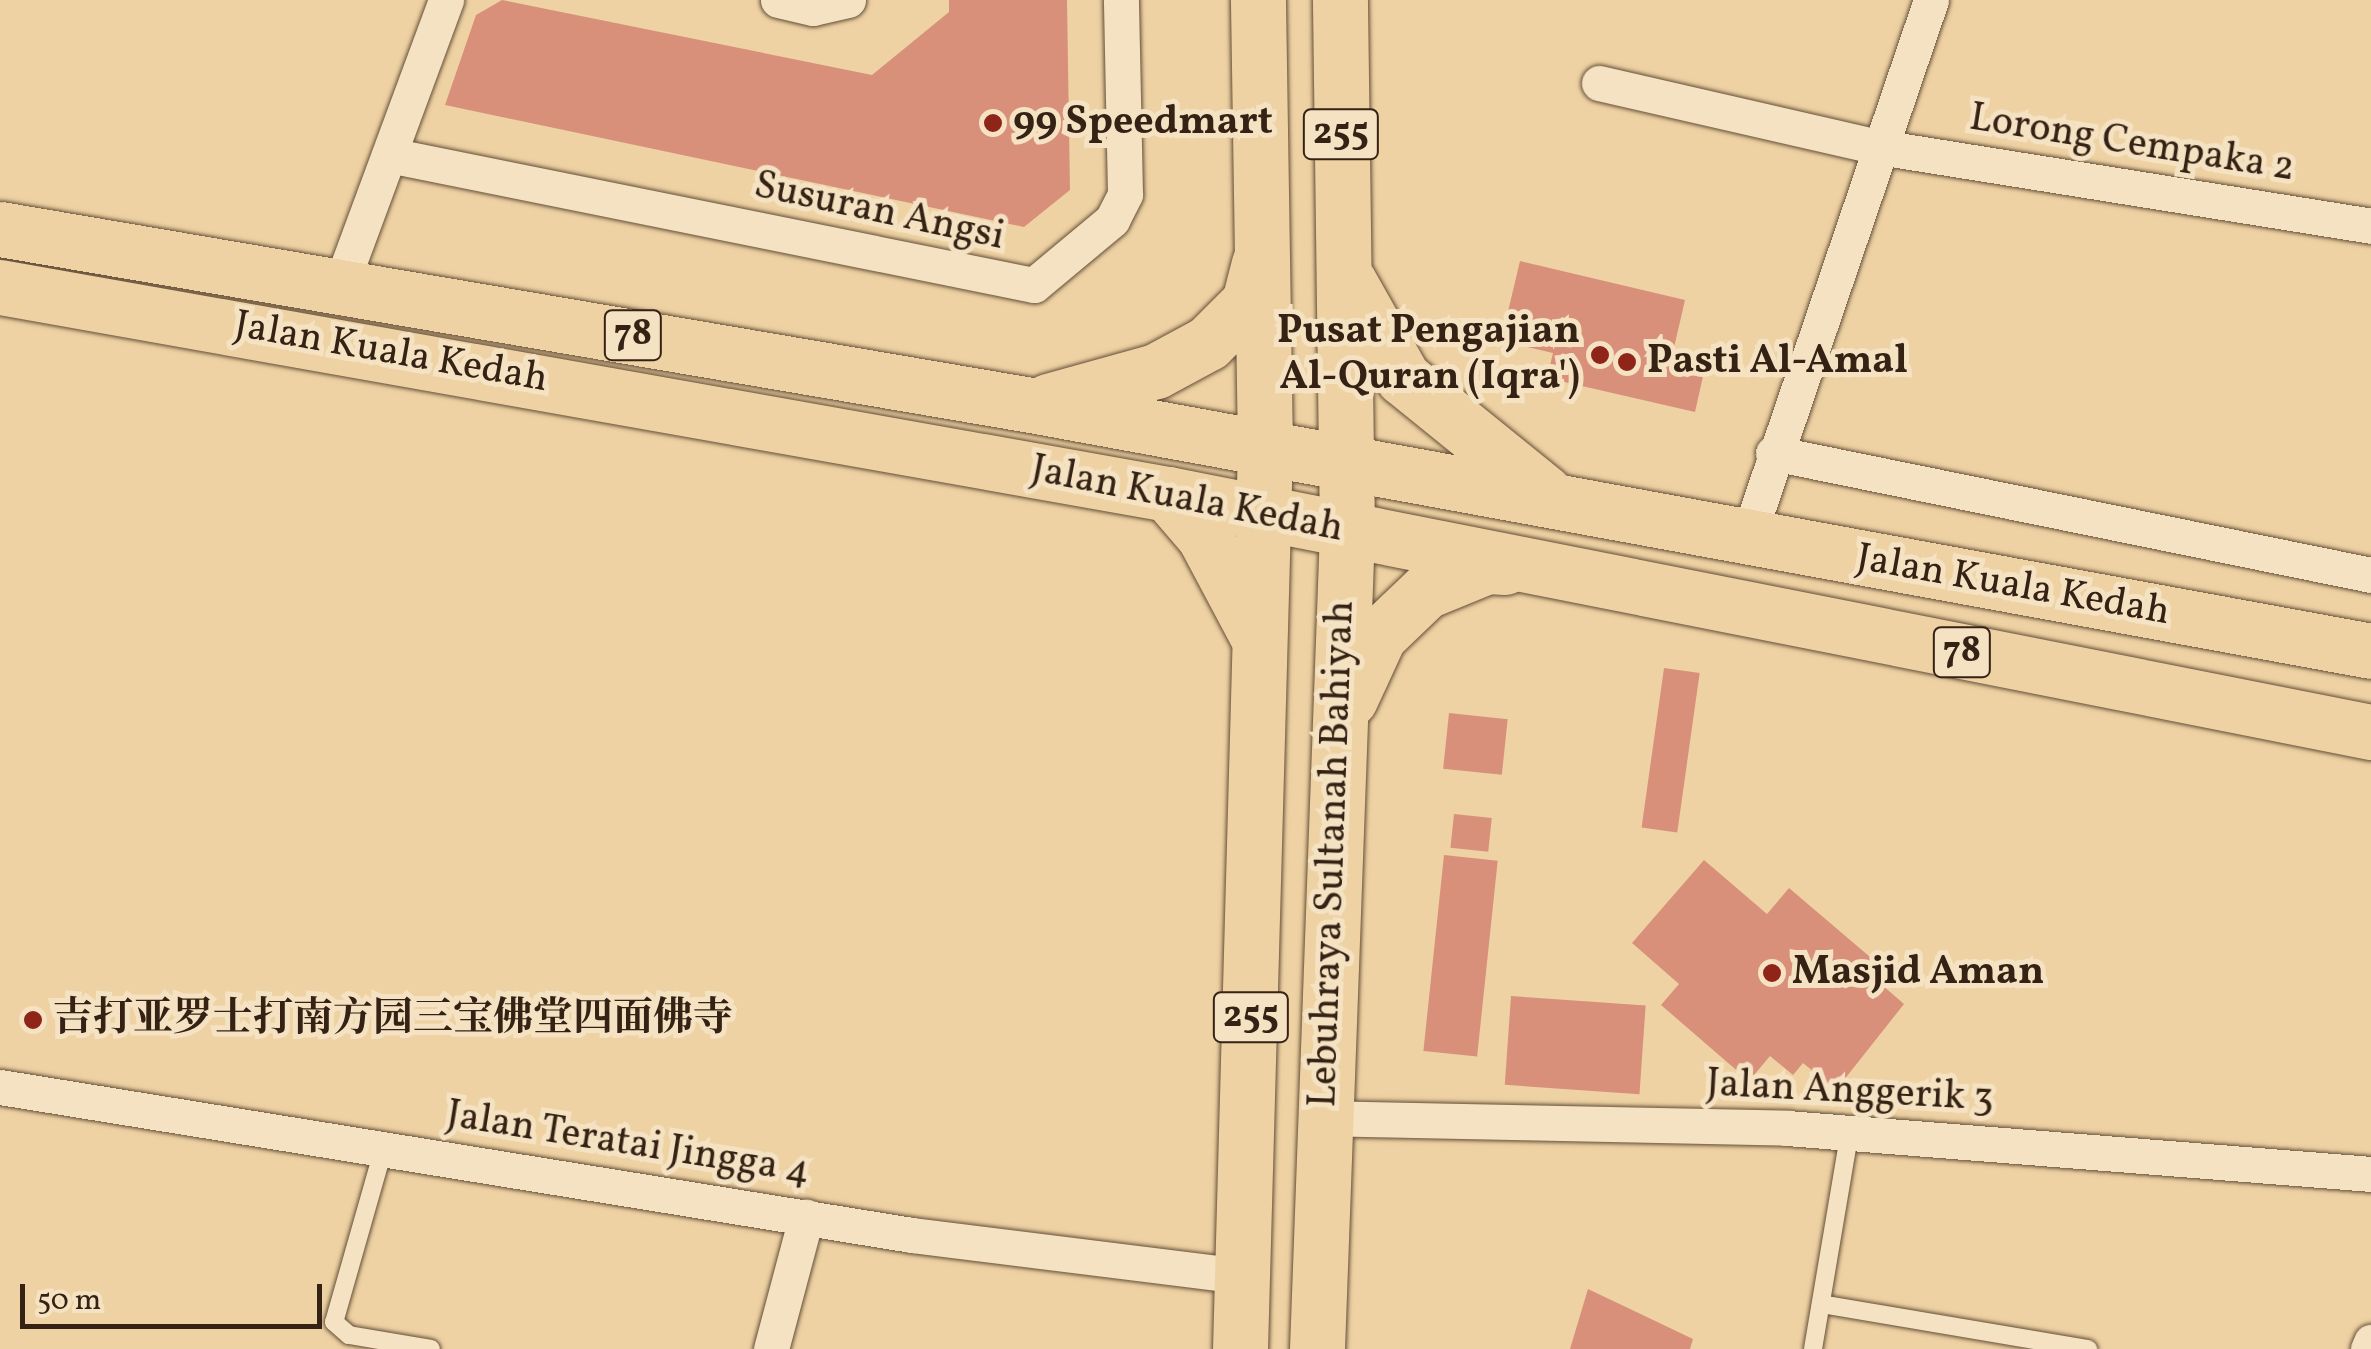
<!DOCTYPE html>
<meta charset="utf-8">
<style>
body{margin:0}
#map{position:relative;width:2371px;height:1349px;overflow:hidden;background:#eed2a3;font-family:Vollkorn,"Noto Serif SC",serif}
div>[style]{position:absolute}
.building>*{inset:0;background:#d8907b;transform-origin:0 0}
.roads{filter:drop-shadow(0 0 2px #644e38) drop-shadow(0 0 2px #644e38)}
.lane>*{height:18px;margin:-9px;padding:0 9px;transform-origin:9px;border-radius:9px;background:#f4e2c3}
.street>*{height:35px;margin:-17.5px;padding:0 17.5px;transform-origin:17.5px;border-radius:17.5px;background:#f4e2c3}
.primary>*{height:55px;margin:-27.5px;padding:0 27.5px;transform-origin:27.5px;border-radius:27.5px;background:#eed2a3}
.dots>*{width:28px;height:28px;translate:-50% -50%;box-sizing:border-box;border:5px solid #f4e2c3;border-radius:50%}
span{translate:-50% -50%;white-space:nowrap;text-align:center;line-height:1.15;-webkit-text-stroke:10px #f4e2c3;paint-order:stroke}
.shield-label span{padding:2px 8px;background:#f4e2c3;border:2px solid;border-radius:8px;-webkit-text-stroke-width:0}
.shield-label{font-size:38px;color:#362214;font-weight:700}
.poi-label{font-size:40px;color:#362214;font-weight:700}
.left{translate:0 -50%;text-align:left}
.right{translate:-100% -50%;text-align:right}
.street-label{font-size:40px;color:#362214}
.scale{position:absolute;left:20px;top:1284px;width:302px;height:45px;box-sizing:border-box;border:5px solid #362214;border-top:0;padding-left:12px;font-size:30px;line-height:35px;white-space:nowrap;color:#362214;-webkit-text-stroke:8px #f4e2c3;paint-order:stroke}
</style>
<div id="map">
<div class="building">
<i style="clip-path:polygon(502px 0,872px 75px,949px 12px,949px 0,1067px 0,1070px 190px,1024px 227px,445px 105px,476px 15px)"></i>
<i style="clip-path:polygon(1520px 261px,1685px 300px,1670px 365px,1704px 372px,1695px 412px,1547px 378px,1553px 353px,1501px 341px)"></i>
<i style="left:1664px;top:668px;width:36px;height:161px;rotate:8deg"></i>
<i style="left:1449px;top:713px;width:59px;height:56px;rotate:6deg"></i>
<i style="left:1454px;top:814px;width:38px;height:34px;rotate:6deg"></i>
<i style="left:1444px;top:855px;width:54px;height:197px;rotate:6deg"></i>
<i style="clip-path:polygon(1704px 860px,1767px 914px,1789px 888px,1883px 968px,1874px 978px,1904px 1004px,1836px 1090px,1803px 1063px,1793px 1075px,1770px 1056px,1749px 1081px,1661px 1005px,1679px 984px,1632px 943px)"></i>
<i style="left:1511px;top:996px;width:135px;height:89px;rotate:4deg"></i>
<i style="clip-path:polygon(1588px 1289px,1693px 1339px,1690px 1349px,1570px 1349px)"></i>
</div>
<div class="roads">
<div class="lane">
<i style="left:384px;top:1147px;width:182px;rotate:105.9deg"></i>
<i style="left:334px;top:1322px;width:20px;rotate:41deg"></i>
<i style="left:349px;top:1335px;width:83px;rotate:9.7deg"></i>
<i style="left:1821px;top:1304px;width:271px;rotate:9.6deg"></i>
<i style="left:1813px;top:1349px;width:221px;rotate:-80.4deg"></i>
</div>
<div class="street">
<i style="left:778px;top:0;width:36px;rotate:13deg"></i>
<i style="left:813px;top:8px;width:36px;rotate:-13deg"></i>
<i style="left:1599px;top:83px;width:287px;rotate:12.9deg"></i>
<i style="left:1879px;top:147px;width:498px;rotate:9.1deg"></i>
<i style="left:389px;top:155px;width:658px;rotate:11.4deg"></i>
<i style="left:1034px;top:285px;width:102px;rotate:-39.8deg"></i>
<i style="left:1112px;top:220px;width:29px;rotate:-63deg"></i>
<i style="left:1125px;top:194px;width:194px;rotate:-91.2deg"></i>
<i style="left:341px;top:284px;width:303px;rotate:-69.7deg"></i>
<i style="left:1773px;top:453px;width:610px;rotate:11.53deg"></i>
<i style="left:1748px;top:537px;width:567px;rotate:-71.18deg"></i>
<i style="left:0;top:1087px;width:924px;rotate:9.22deg"></i>
<i style="left:912px;top:1235px;width:334px;rotate:7.1deg"></i>
<i style="left:1322px;top:1118px;width:465px;rotate:1.2deg"></i>
<i style="left:1787px;top:1128px;width:586px;rotate:4.5deg"></i>
<i style="left:771px;top:1349px;width:137px;rotate:-75.1deg"></i>
<i style="left:2368px;top:1349px;width:8px;rotate:-67deg"></i>
</div>
<div class="primary">
<i style="left:0;top:229px;width:1046px;rotate:9.69deg"></i>
<i style="left:1031px;top:405px;width:1362px;rotate:10.4deg"></i>
<i style="left:1349px;top:282px;width:110px;rotate:60.6deg"></i>
<i style="left:1403px;top:378px;width:183px;rotate:39deg"></i>
<i style="left:0;top:287px;width:1186px;rotate:10.05deg"></i>
<i style="left:1168px;top:494px;width:1226px;rotate:11.19deg"></i>
<i style="left:1048px;top:401px;width:112px;rotate:-15.5deg"></i>
<i style="left:1156px;top:371px;width:59px;rotate:-28.3deg"></i>
<i style="left:1208px;top:343px;width:58px;rotate:-45deg"></i>
<i style="left:1249px;top:302px;width:40px;rotate:-75.6deg"></i>
<i style="left:1168px;top:494px;width:55px;rotate:49.4deg"></i>
<i style="left:1204px;top:536px;width:111px;rotate:62deg"></i>
<i style="left:1350px;top:699px;width:69px;rotate:-65.3deg"></i>
<i style="left:1379px;top:636px;width:65px;rotate:-43.8deg"></i>
<i style="left:1426px;top:591px;width:66px;rotate:-22.3deg"></i>
<i style="left:1487px;top:566px;width:18px;rotate:3deg"></i>
<i style="left:1240px;top:1349px;width:901px;rotate:-88.41deg"></i>
<i style="left:1265px;top:448px;width:448px;rotate:-90.9deg"></i>
<i style="left:1317px;top:1349px;width:819px;rotate:-87.9deg"></i>
<i style="left:1347px;top:531px;width:531px;rotate:-90.76deg"></i>
</div>
</div>
<div class="dots">
<i style="left:993px;top:123px;background:#8f2418"></i>
<i style="left:1600px;top:355px;background:#8f2418"></i>
<i style="left:1627px;top:362px;background:#8f2418"></i>
<i style="left:1772px;top:973px;background:#8f2418"></i>
<i style="left:33px;top:1020px;background:#8f2418"></i>
</div>
<div class="shield-label">
<span style="left:1341px;top:134px">255</span>
<span style="left:633px;top:335px">78</span>
<span style="left:1962px;top:652px">78</span>
<span style="left:1251px;top:1017px">255</span>
</div>
<div class="poi-label">
<span class="left" style="left:1013px;top:123px">99 Speedmart</span>
<span class="right" style="left:1580px;top:355px">Pusat Pengajian<br>Al-Quran (Iqra')</span>
<span class="left" style="left:1647px;top:362px">Pasti Al-Amal</span>
<span class="left" style="left:1792px;top:973px">Masjid Aman</span>
<span class="left" style="left:53px;top:1020px">吉打亚罗士打南方园三宝佛堂四面佛寺</span>
</div>
<div class="street-label">
<span style="left:2132px;top:144px;rotate:9deg">Lorong Cempaka 2</span>
<span style="left:879px;top:212px;rotate:12deg">Susuran Angsi</span>
<span style="left:391px;top:353px;rotate:10deg">Jalan Kuala Kedah</span>
<span style="left:1187px;top:500px;rotate:11deg">Jalan Kuala Kedah</span>
<span style="left:2013px;top:586px;rotate:10deg">Jalan Kuala Kedah</span>
<span style="left:1333px;top:854px;rotate:-88deg">Lebuhraya Sultanah Bahiyah</span>
<span style="left:1850px;top:1092px;rotate:3deg">Jalan Anggerik 3</span>
<span style="left:628px;top:1144px;rotate:9deg">Jalan Teratai Jingga 4</span>
</div>
<div class="scale">50 m</div>
</div>
